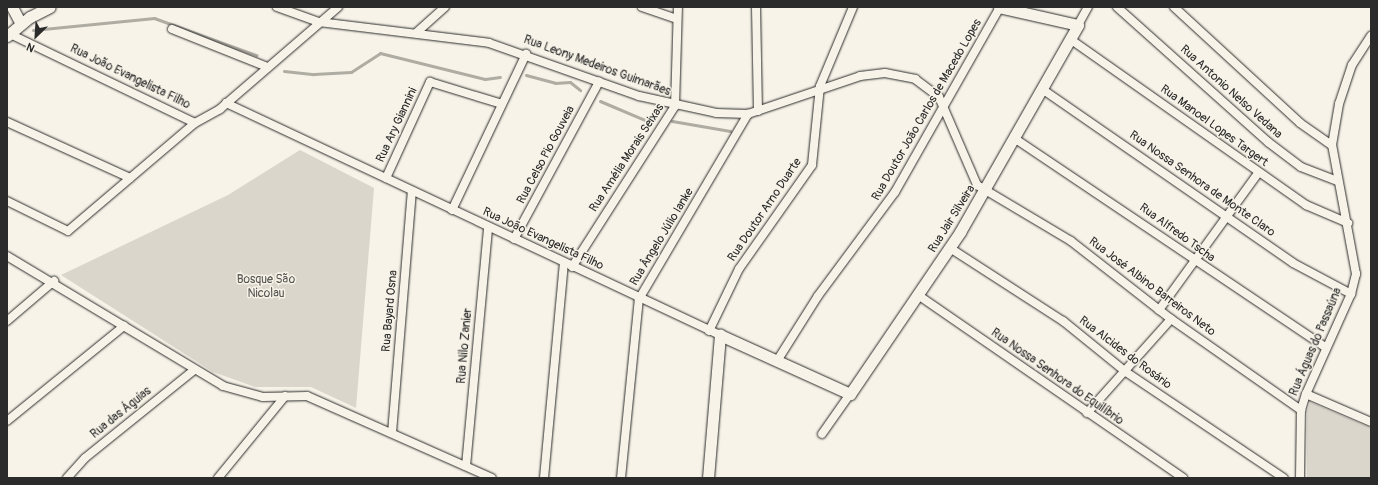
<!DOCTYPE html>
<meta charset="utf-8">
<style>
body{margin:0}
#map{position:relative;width:1378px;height:485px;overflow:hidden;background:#f7f3e8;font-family:Pangolin,sans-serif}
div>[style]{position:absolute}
.green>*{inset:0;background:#dad6cc}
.stream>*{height:3px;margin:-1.5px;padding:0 1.5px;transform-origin:1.5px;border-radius:1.5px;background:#afaca4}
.roads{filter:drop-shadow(0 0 1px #2b2b2b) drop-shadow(0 0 1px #2b2b2b)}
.street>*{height:8px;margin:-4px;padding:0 4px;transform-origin:4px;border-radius:4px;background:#f7f3e8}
.secondary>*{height:11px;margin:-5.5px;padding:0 5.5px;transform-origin:5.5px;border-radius:5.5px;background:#f7f3e8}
span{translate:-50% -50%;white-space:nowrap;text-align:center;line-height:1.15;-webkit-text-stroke:3px #f7f3e8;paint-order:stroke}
.street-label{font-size:12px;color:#2b2b2b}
.park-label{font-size:12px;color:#575653}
.frame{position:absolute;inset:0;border:8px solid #2b2b2b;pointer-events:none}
.north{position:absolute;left:16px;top:16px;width:40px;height:40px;-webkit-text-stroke:3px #f7f3e8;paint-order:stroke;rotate:205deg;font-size:11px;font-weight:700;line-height:16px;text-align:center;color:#2b2b2b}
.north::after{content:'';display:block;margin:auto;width:14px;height:18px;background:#2b2b2b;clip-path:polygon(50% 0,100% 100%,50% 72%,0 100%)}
</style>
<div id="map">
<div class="green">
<i style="clip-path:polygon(300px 150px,374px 188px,356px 408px,311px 387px,255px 387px,213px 372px,61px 275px,228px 195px)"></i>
<i style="clip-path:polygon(1310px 402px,1371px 428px,1371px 478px,1307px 478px,1307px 412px)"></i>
</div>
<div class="stream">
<i style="left:33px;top:30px;width:122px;rotate:-5.7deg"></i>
<i style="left:154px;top:18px;width:109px;rotate:19.9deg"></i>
<i style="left:284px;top:71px;width:30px;rotate:6deg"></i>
<i style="left:314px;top:74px;width:37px;rotate:-3deg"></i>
<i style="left:351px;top:72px;width:35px;rotate:-33deg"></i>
<i style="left:380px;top:53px;width:108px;rotate:13.9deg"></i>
<i style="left:485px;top:79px;width:15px;rotate:-8deg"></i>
<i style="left:526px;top:75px;width:30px;rotate:15deg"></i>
<i style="left:555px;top:83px;width:15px;rotate:-4deg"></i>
<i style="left:570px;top:82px;width:13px;rotate:39deg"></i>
<i style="left:600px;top:101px;width:49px;rotate:22.9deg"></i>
<i style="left:672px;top:121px;width:59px;rotate:9.8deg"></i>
</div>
<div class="roads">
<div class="street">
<i style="left:277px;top:7px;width:45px;rotate:19.7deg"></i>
<i style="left:319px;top:22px;width:171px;rotate:7deg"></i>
<i style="left:489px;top:43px;width:159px;rotate:19.5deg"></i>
<i style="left:639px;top:96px;width:79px;rotate:12.4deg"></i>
<i style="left:716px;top:113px;width:32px;rotate:2deg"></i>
<i style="left:748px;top:114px;width:118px;rotate:-18.7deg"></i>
<i style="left:860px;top:76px;width:25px;rotate:-7deg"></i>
<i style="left:885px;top:73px;width:31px;rotate:11deg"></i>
<i style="left:915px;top:79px;width:30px;rotate:37deg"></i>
<i style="left:939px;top:97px;width:96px;rotate:66.6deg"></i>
<i style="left:977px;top:185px;width:109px;rotate:30.8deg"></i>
<i style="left:1071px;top:241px;width:127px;rotate:38deg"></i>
<i style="left:1171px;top:319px;width:159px;rotate:35deg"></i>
<i style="left:642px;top:7px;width:37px;rotate:19deg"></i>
<i style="left:756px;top:7px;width:104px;rotate:88.9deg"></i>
<i style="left:1117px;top:7px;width:203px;rotate:41.8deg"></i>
<i style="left:1268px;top:142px;width:41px;rotate:37.1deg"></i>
<i style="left:1301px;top:167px;width:39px;rotate:21deg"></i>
<i style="left:1174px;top:7px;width:171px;rotate:42.6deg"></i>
<i style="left:1300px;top:123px;width:39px;rotate:35deg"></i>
<i style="left:1078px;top:25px;width:21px;rotate:-61deg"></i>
<i style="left:172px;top:29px;width:100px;rotate:21.7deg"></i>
<i style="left:416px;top:33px;width:39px;rotate:-42deg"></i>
<i style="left:10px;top:34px;width:205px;rotate:25.7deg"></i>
<i style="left:1070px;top:39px;width:289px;rotate:35.1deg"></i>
<i style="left:1306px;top:205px;width:46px;rotate:23.2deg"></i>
<i style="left:1042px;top:89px;width:305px;rotate:34.7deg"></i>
<i style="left:1293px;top:263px;width:66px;rotate:28.1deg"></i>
<i style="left:226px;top:103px;width:546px;rotate:25.16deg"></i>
<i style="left:7px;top:122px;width:135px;rotate:24.5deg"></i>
<i style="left:1014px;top:138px;width:375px;rotate:33.9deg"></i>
<i style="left:386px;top:178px;width:106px;rotate:-65.4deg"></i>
<i style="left:430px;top:82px;width:75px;rotate:17deg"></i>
<i style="left:7px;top:201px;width:68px;rotate:26.2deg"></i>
<i style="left:68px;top:231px;width:167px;rotate:-40.4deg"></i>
<i style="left:195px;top:123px;width:29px;rotate:-29deg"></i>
<i style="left:220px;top:109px;width:156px;rotate:-40.8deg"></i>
<i style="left:452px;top:210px;width:173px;rotate:-64.6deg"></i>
<i style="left:514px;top:239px;width:179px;rotate:-61.6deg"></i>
<i style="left:950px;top:248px;width:135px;rotate:32.9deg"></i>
<i style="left:1063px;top:321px;width:81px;rotate:39deg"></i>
<i style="left:1126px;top:372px;width:190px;rotate:33.9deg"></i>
<i style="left:7px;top:256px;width:252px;rotate:31deg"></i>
<i style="left:223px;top:386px;width:41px;rotate:15.4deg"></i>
<i style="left:263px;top:397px;width:44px;rotate:-1.3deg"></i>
<i style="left:307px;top:396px;width:202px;rotate:23.9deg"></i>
<i style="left:572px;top:267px;width:191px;rotate:-57.4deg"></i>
<i style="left:675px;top:106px;width:99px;rotate:-88.3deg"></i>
<i style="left:918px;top:295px;width:322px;rotate:34.6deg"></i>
<i style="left:1159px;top:310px;width:169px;rotate:-54.1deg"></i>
<i style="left:7px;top:321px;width:62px;rotate:-40.4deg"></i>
<i style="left:709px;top:331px;width:69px;rotate:-64.2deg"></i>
<i style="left:739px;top:269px;width:127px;rotate:-54.9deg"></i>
<i style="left:812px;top:165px;width:79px;rotate:-84.2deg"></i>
<i style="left:820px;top:86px;width:86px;rotate:-67.3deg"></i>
<i style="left:777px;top:361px;width:77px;rotate:-57.8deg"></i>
<i style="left:818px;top:296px;width:129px;rotate:-53.5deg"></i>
<i style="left:895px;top:192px;width:213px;rotate:-60.4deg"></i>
<i style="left:1306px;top:394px;width:71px;rotate:23.3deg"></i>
<i style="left:1087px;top:413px;width:126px;rotate:-48.2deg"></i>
<i style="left:7px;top:421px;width:151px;rotate:-39.1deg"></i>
<i style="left:392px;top:433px;width:243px;rotate:-85.3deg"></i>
<i style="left:822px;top:434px;width:49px;rotate:-55deg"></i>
<i style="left:466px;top:466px;width:240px;rotate:-84.7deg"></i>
<i style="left:67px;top:478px;width:27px;rotate:-48deg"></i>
<i style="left:85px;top:458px;width:140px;rotate:-38.9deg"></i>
<i style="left:218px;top:478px;width:106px;rotate:-50.7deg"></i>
<i style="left:544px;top:478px;width:216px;rotate:-84.7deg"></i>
<i style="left:621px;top:478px;width:180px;rotate:-84.3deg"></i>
<i style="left:639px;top:299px;width:215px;rotate:-59.5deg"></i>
<i style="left:1300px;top:478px;width:68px;rotate:-89.2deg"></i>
<i style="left:1301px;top:410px;width:17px;rotate:-73deg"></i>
<i style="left:1306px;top:394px;width:110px;rotate:-65.8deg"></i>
<i style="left:1351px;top:294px;width:21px;rotate:-76deg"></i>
<i style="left:1356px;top:274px;width:131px;rotate:-100.5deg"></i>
<i style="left:1332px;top:145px;width:42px;rotate:-80.3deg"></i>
<i style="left:1339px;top:104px;width:41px;rotate:-71.6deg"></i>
<i style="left:1352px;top:65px;width:35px;rotate:-57deg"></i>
</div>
<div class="secondary">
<i style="left:12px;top:7px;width:19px;rotate:62deg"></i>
<i style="left:7px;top:36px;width:30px;rotate:-40deg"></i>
<i style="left:30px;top:17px;width:22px;rotate:-27deg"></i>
<i style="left:708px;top:478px;width:144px;rotate:-85.2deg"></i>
<i style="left:720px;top:335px;width:143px;rotate:24.4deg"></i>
<i style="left:850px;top:394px;width:196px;rotate:-55.8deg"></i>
<i style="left:960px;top:232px;width:238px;rotate:-60.3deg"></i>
<i style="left:1078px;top:25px;width:81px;rotate:-167.2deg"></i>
</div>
</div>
<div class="street-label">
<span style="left:597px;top:66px;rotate:20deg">Rua Leony Medeiros Guimarães</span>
<span style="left:130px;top:77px;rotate:26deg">Rua João Evangelista Filho</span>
<span style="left:1231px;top:92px;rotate:42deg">Rua Antonio Nelso Vedana</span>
<span style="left:927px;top:110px;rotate:-60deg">Rua Doutor João Carlos de Macedo Lopes</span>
<span style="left:397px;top:125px;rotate:-65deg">Rua Ary Giannini</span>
<span style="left:1214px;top:126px;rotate:36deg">Rua Manoel Lopes Targert</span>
<span style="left:546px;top:155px;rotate:-62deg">Rua Celso Pio Gouveia</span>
<span style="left:627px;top:158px;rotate:-57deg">Rua Amélia Morais Seixas</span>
<span style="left:1202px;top:184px;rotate:35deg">Rua Nossa Senhora de Monte Claro</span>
<span style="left:765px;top:210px;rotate:-56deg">Rua Doutor Arno Duarte</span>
<span style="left:952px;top:219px;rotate:-58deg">Rua Jair Silveira</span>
<span style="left:1177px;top:233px;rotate:36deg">Rua Alfredo Tscha</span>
<span style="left:662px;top:237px;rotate:-59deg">Rua Ângelo Júlio Ianke</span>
<span style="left:543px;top:239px;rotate:25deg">Rua João Evangelista Filho</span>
<span style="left:1152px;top:287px;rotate:37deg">Rua José Albino Barreiros Neto</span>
<span style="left:390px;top:311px;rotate:-85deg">Rua Bayard Osna</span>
<span style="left:1316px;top:342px;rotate:-67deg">Rua Águas do Passaúna</span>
<span style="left:465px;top:346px;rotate:-85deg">Rua Nilo Zanier</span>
<span style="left:1125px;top:353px;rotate:37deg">Rua Alcides do Rosário</span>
<span style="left:1057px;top:377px;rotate:35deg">Rua Nossa Senhora do Equilíbrio</span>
<span style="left:121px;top:413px;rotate:-39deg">Rua das Águias</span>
</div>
<div class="park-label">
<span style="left:266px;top:287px">Bosque São<br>Nicolau</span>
</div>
<div class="frame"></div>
<div class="north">N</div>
</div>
